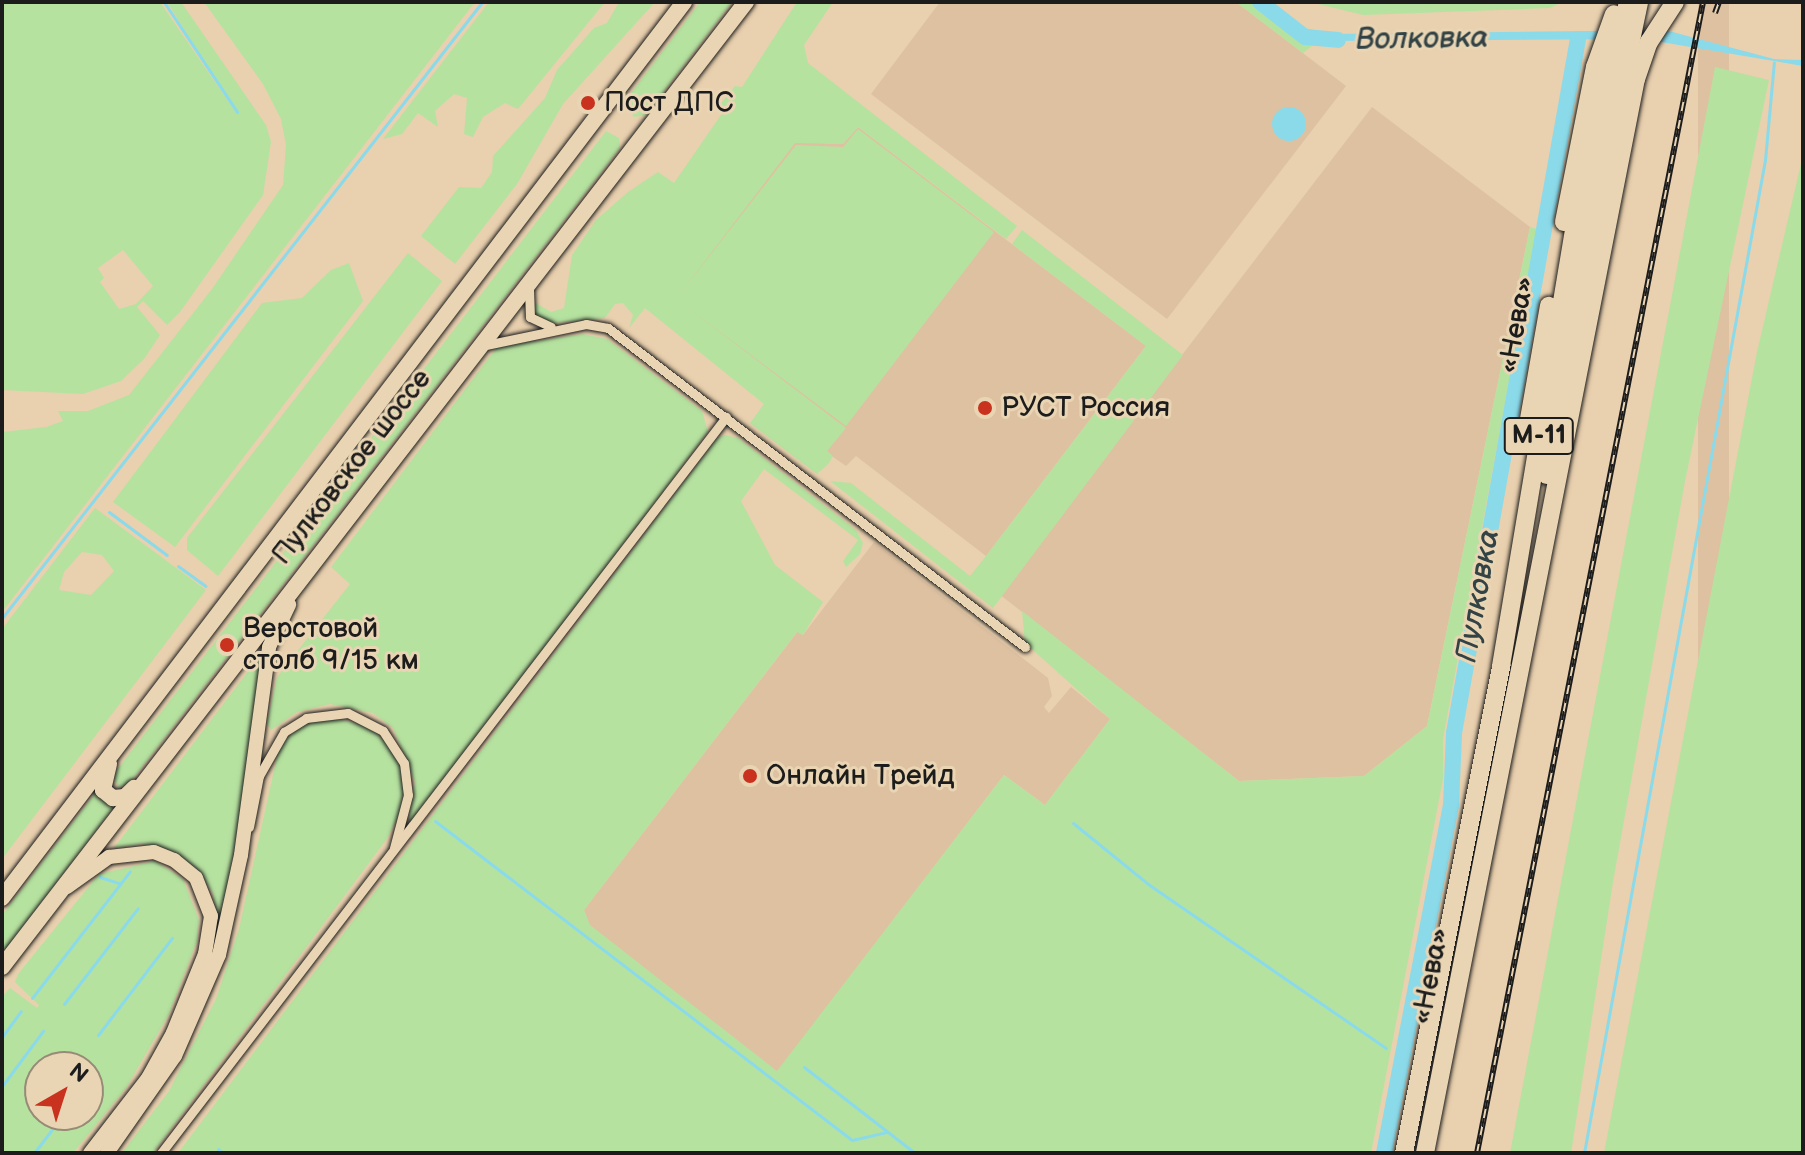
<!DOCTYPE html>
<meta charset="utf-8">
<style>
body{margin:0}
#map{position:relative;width:1805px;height:1155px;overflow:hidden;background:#e9d0ae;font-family:"Balsamiq Sans",sans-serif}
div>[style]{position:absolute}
.built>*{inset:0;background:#dec1a1;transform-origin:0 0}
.green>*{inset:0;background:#b6e2a0}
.water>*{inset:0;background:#8bdaea}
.round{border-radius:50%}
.stream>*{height:3px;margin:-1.5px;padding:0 1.5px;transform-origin:1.5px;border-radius:1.5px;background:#8bdaea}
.river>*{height:16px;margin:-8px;padding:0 8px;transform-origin:8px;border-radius:8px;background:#8bdaea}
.roads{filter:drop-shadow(0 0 2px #1c1c1c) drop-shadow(0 0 2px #1c1c1c)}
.minor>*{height:9px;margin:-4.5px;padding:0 4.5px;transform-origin:4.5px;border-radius:4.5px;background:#e9d5b3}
.secondary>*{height:14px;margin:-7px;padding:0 7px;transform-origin:7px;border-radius:7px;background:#e9d5b3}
.trunk>*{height:16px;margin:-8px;padding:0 8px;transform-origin:8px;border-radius:8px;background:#e9d5b3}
.motorway>*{height:18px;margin:-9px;padding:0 9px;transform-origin:9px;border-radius:9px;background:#e9d5b3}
.rail>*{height:6px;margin-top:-3px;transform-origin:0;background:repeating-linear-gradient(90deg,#e9d5b3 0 9px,#1c1c1c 0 18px);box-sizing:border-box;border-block:2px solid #1c1c1c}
.dots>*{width:22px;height:22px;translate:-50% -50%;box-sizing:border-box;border:4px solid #e9d5b3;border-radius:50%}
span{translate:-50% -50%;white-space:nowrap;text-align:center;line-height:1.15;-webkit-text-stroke:6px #e9d5b3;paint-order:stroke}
.shield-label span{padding:2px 6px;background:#e9d5b3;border:2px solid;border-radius:6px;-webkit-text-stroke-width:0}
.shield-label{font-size:26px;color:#1c1c1c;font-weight:700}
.poi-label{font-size:28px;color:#1c1c1c}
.left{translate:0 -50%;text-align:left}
.street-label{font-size:28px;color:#1c1c1c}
.water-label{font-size:30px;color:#324245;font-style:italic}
.frame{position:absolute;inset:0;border:4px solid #1c1c1c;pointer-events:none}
.north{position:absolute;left:24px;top:1051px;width:80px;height:80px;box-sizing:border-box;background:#e9d5b3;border:2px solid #978b77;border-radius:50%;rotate:39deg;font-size:22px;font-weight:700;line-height:32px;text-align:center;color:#1c1c1c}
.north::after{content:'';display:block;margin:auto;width:28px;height:36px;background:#c8321e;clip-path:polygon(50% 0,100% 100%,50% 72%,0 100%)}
</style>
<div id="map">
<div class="built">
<i style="clip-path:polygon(940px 2px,1236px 2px,1346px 86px,1167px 319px,871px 94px)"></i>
<i style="left:1698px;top:2px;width:31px;height:886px"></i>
<i style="clip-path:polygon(1372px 107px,1530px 227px,1427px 726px,1364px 776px,1239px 781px,999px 594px)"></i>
<i style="clip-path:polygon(858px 127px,1146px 346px,986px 556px,856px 456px,846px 466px,826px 452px,845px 428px,675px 299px,795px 142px,843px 144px)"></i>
<i style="clip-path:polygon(874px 542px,1048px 678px,1052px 696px,1044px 707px,1049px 713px,1071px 687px,1110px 719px,1045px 805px,1004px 775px,777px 1072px,589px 925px,584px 910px,798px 631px,803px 635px)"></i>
</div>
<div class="green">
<i style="clip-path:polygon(evenodd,2px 2px,160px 2px,237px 114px,167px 2px,181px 2px,266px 125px,271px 142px,263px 195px,180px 312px,167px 325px,143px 301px,137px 307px,160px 335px,144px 359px,121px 381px,83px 394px,2px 390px,2px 2px,123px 250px,153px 286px,136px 304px,119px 309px,100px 282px,104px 278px,98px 268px,123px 250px)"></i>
<i style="clip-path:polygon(204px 2px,475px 2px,2px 612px,2px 432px,46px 427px,63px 421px,58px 411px,88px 411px,129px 395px,212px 289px,283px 185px,286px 145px,281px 119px,263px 84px)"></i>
<i style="clip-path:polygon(489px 2px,605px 2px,518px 109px,505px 103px,483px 117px,473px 137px,464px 134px,467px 98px,454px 94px,435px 111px,438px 127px,418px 113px,402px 134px,383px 139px)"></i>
<i style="clip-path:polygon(619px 2px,655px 2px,563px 104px,517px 184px,455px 264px,421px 236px,459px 187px,481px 188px,492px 172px,493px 156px,545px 98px,557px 70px,594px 28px,607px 23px)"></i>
<i style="clip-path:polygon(700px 2px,732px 2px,646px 115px,634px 117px,625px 101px)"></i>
<i style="clip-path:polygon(797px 2px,833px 2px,804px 45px,808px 63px,1017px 226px,1006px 239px,858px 127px,843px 144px,795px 143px,676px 299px,796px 145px,843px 147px,858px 129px,994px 232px,846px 426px,684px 305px,846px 428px,827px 451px,833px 456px,829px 463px,817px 474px,750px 423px,764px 404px,645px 308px,629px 328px,633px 315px,623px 303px,615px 304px,605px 318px,556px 323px,542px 323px,531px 310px,536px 303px,551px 312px,564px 308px,572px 255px,596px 220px,628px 192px,658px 172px,674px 183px,723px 112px,718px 107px,735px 86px,742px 87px)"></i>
<i style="clip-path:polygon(1236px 2px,1255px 2px,1302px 38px,1317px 42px,1303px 53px)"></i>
<i style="clip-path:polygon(1310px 2px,1562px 2px,1550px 8px,1363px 15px)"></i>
<i style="clip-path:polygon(1715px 67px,1769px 80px,1685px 481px,1613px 882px,1571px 1153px,1510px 1153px)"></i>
<i style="clip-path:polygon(606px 131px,619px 138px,620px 148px,129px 784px,118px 787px,113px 775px)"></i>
<i style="clip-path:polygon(1803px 155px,1803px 1153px,1604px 1153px,1757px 352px)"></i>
<i style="clip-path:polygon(1530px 227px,1537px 229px,1443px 739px,1443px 779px,1371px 1153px,178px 1153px,717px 438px,725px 435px,738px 438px,856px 530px,863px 543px,860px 554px,846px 567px,843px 561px,858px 540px,764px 469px,741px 501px,775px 565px,823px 602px,803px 635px,797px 632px,584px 910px,590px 925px,777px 1071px,1004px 775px,1045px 805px,1110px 719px,1025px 643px,1022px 611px,1239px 781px,1364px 776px,1427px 726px)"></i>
<i style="clip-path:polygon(1022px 230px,1183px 355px,993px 608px,830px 481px,851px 483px,970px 576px,986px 556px,1146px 346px,1012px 244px)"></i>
<i style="clip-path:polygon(408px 253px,442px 281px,218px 576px,187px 550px,187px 538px)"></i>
<i style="clip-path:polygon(349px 263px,363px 301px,175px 547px,113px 502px,262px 303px,302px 298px,331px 270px)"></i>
<i style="clip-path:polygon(583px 334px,607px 339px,702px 411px,708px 432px,407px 831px,415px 782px,393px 728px,373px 713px,330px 704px,297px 712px,271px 730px,267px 723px,277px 677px,350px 584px,331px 567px,497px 347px)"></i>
<i style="clip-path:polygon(evenodd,95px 508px,206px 590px,2px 859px,2px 629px,95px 508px,82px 552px,102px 555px,114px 571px,91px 595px,59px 590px,64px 572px,82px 552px)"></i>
<i style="clip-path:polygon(262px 653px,239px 828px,213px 955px,119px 1130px,95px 1153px,118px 1127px,211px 952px,217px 921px,213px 893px,200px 875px,165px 849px,142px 844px,114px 848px)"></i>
<i style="clip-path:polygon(329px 717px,368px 726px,395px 751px,405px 784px,399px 816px,386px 840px,153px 1153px,122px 1153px,169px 1091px,216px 999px,239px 929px,280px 743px,309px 721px)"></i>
<i style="clip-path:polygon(96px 792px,114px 807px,2px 954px,2px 915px)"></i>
<i style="clip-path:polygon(evenodd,155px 861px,183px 879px,199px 920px,197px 941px,169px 1014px,126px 1088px,73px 1153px,2px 1153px,2px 997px,10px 988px,37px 1008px,39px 1005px,15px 982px,18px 974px,99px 874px,155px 861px,40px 1067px,88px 1067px,88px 1115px,40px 1115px,40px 1067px)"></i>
</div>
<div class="water">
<i style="clip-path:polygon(1258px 2px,1268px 2px,1300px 27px,1330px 34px,1665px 30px,1774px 59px,1801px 60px,1803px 66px,1643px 39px,1327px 41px,1301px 35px)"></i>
<i class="round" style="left:1272px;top:107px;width:34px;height:34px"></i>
</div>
<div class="stream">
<i style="left:164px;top:2px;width:132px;rotate:56.4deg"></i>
<i style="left:109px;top:512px;width:72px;rotate:36.6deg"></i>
<i style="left:178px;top:566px;width:34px;rotate:36deg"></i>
<i style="left:2px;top:618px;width:781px;rotate:-52.07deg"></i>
<i style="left:435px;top:821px;width:525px;rotate:37.42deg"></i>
<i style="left:852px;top:1140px;width:36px;rotate:-13deg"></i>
<i style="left:1073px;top:823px;width:97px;rotate:39.1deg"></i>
<i style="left:1148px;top:884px;width:289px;rotate:34.6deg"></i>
<i style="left:100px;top:877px;width:20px;rotate:18deg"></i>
<i style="left:32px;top:998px;width:160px;rotate:-52.3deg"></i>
<i style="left:64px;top:1004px;width:121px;rotate:-52.4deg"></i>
<i style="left:98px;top:1035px;width:122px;rotate:-52.7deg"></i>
<i style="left:2px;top:1037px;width:32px;rotate:-54deg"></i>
<i style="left:804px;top:1067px;width:140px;rotate:37.8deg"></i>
<i style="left:88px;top:1083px;width:10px;rotate:-53deg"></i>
<i style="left:2px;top:1086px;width:69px;rotate:-53.3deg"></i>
<i style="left:218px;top:1149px;width:6px;rotate:39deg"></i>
<i style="left:34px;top:1153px;width:48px;rotate:-52.7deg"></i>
<i style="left:1584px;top:1153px;width:1009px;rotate:-79.67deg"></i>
<i style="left:1765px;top:160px;width:98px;rotate:-84.8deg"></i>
</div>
<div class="river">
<i style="left:1260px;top:2px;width:57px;rotate:37.9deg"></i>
<i style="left:1305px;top:37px;width:33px;rotate:5deg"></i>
<i style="left:1384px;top:1153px;width:353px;rotate:-79.1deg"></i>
<i style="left:1451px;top:806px;width:73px;rotate:-87.6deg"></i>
<i style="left:1454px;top:733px;width:705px;rotate:-79.87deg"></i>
</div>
<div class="roads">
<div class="minor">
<i style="left:529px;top:289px;width:28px;rotate:88deg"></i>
<i style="left:530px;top:317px;width:23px;rotate:25deg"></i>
<i style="left:481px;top:346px;width:107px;rotate:-11.8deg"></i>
<i style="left:586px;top:324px;width:22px;rotate:10deg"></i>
<i style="left:608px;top:328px;width:525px;rotate:37.42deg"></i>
<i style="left:249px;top:827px;width:52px;rotate:-78.9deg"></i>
<i style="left:259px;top:776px;width:51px;rotate:-60.4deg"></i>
<i style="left:284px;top:732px;width:26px;rotate:-32deg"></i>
<i style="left:306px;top:718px;width:42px;rotate:-6.8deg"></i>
<i style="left:348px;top:713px;width:39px;rotate:27deg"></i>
<i style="left:383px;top:731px;width:38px;rotate:57deg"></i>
<i style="left:404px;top:763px;width:32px;rotate:83deg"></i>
<i style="left:408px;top:795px;width:55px;rotate:104.8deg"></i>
<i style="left:161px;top:1153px;width:928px;rotate:-52.49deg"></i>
</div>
<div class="secondary">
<i style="left:67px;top:887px;width:52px;rotate:-35.5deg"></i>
<i style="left:109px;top:857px;width:45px;rotate:-6.3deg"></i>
<i style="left:154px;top:852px;width:22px;rotate:22deg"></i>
<i style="left:174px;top:860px;width:28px;rotate:39deg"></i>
<i style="left:196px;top:878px;width:41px;rotate:68.5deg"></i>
<i style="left:211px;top:916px;width:38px;rotate:99deg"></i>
<i style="left:205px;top:954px;width:85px;rotate:112.1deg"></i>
<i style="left:173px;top:1033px;width:51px;rotate:119.1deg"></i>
<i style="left:148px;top:1078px;width:95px;rotate:127.7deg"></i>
<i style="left:107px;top:1153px;width:118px;rotate:-55deg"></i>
<i style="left:175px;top:1056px;width:110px;rotate:-66.5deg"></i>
<i style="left:219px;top:955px;width:102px;rotate:-77.6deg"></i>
<i style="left:241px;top:855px;width:210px;rotate:-82.3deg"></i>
<i style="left:269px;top:647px;width:47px;rotate:-64.5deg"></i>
</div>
<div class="trunk">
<i style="left:109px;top:764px;width:27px;rotate:103deg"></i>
<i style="left:103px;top:790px;width:13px;rotate:39deg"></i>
<i style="left:113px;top:798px;width:12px;rotate:-5deg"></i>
<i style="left:125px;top:797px;width:13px;rotate:-45deg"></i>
<i style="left:2px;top:898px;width:1126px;rotate:-52.72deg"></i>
<i style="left:2px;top:967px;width:1219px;rotate:-52.37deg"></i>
</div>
<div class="motorway">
<i style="left:1564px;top:222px;width:158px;rotate:-78.7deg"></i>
<i style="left:1595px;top:67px;width:56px;rotate:-70.3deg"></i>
<i style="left:1529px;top:419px;width:115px;rotate:-80deg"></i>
<i style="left:1547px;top:475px;width:244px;rotate:-79.8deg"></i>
<i style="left:1590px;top:235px;width:238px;rotate:-78.1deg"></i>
<i style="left:1404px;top:1153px;width:497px;rotate:-78.7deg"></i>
<i style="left:1501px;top:666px;width:440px;rotate:-80.5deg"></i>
<i style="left:1574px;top:232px;width:236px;rotate:-76.8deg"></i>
<i style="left:1425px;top:1153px;width:1095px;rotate:-78.89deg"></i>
<i style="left:1636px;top:79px;width:39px;rotate:-71deg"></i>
<i style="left:1649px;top:42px;width:48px;rotate:-57deg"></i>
</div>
</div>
<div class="rail">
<i style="left:1715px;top:13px;width:12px;rotate:-70deg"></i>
<i style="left:1477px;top:1153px;width:1173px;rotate:-78.89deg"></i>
</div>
<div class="dots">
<i style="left:588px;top:103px;background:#c8321e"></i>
<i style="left:985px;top:408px;background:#c8321e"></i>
<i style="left:227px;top:645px;background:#c8321e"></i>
<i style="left:750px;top:776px;background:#c8321e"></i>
</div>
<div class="shield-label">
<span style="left:1539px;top:436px">М-11</span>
</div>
<div class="poi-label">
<span class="left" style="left:604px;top:103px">Пост ДПС</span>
<span class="left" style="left:1001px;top:408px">РУСТ Россия</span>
<span class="left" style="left:243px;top:645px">Верстовой<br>столб 9/15 км</span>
<span class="left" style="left:766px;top:776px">Онлайн Трейд</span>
</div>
<div class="street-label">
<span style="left:1517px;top:325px;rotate:-80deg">«Нева»</span>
<span style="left:352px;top:467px;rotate:-52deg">Пулковское шоссе</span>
<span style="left:1431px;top:976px;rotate:-79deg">«Нева»</span>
</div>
<div class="water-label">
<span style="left:1422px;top:39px;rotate:-1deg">Волковка</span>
<span style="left:1478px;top:596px;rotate:-80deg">Пулковка</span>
</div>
<div class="frame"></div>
<div class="north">N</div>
</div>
